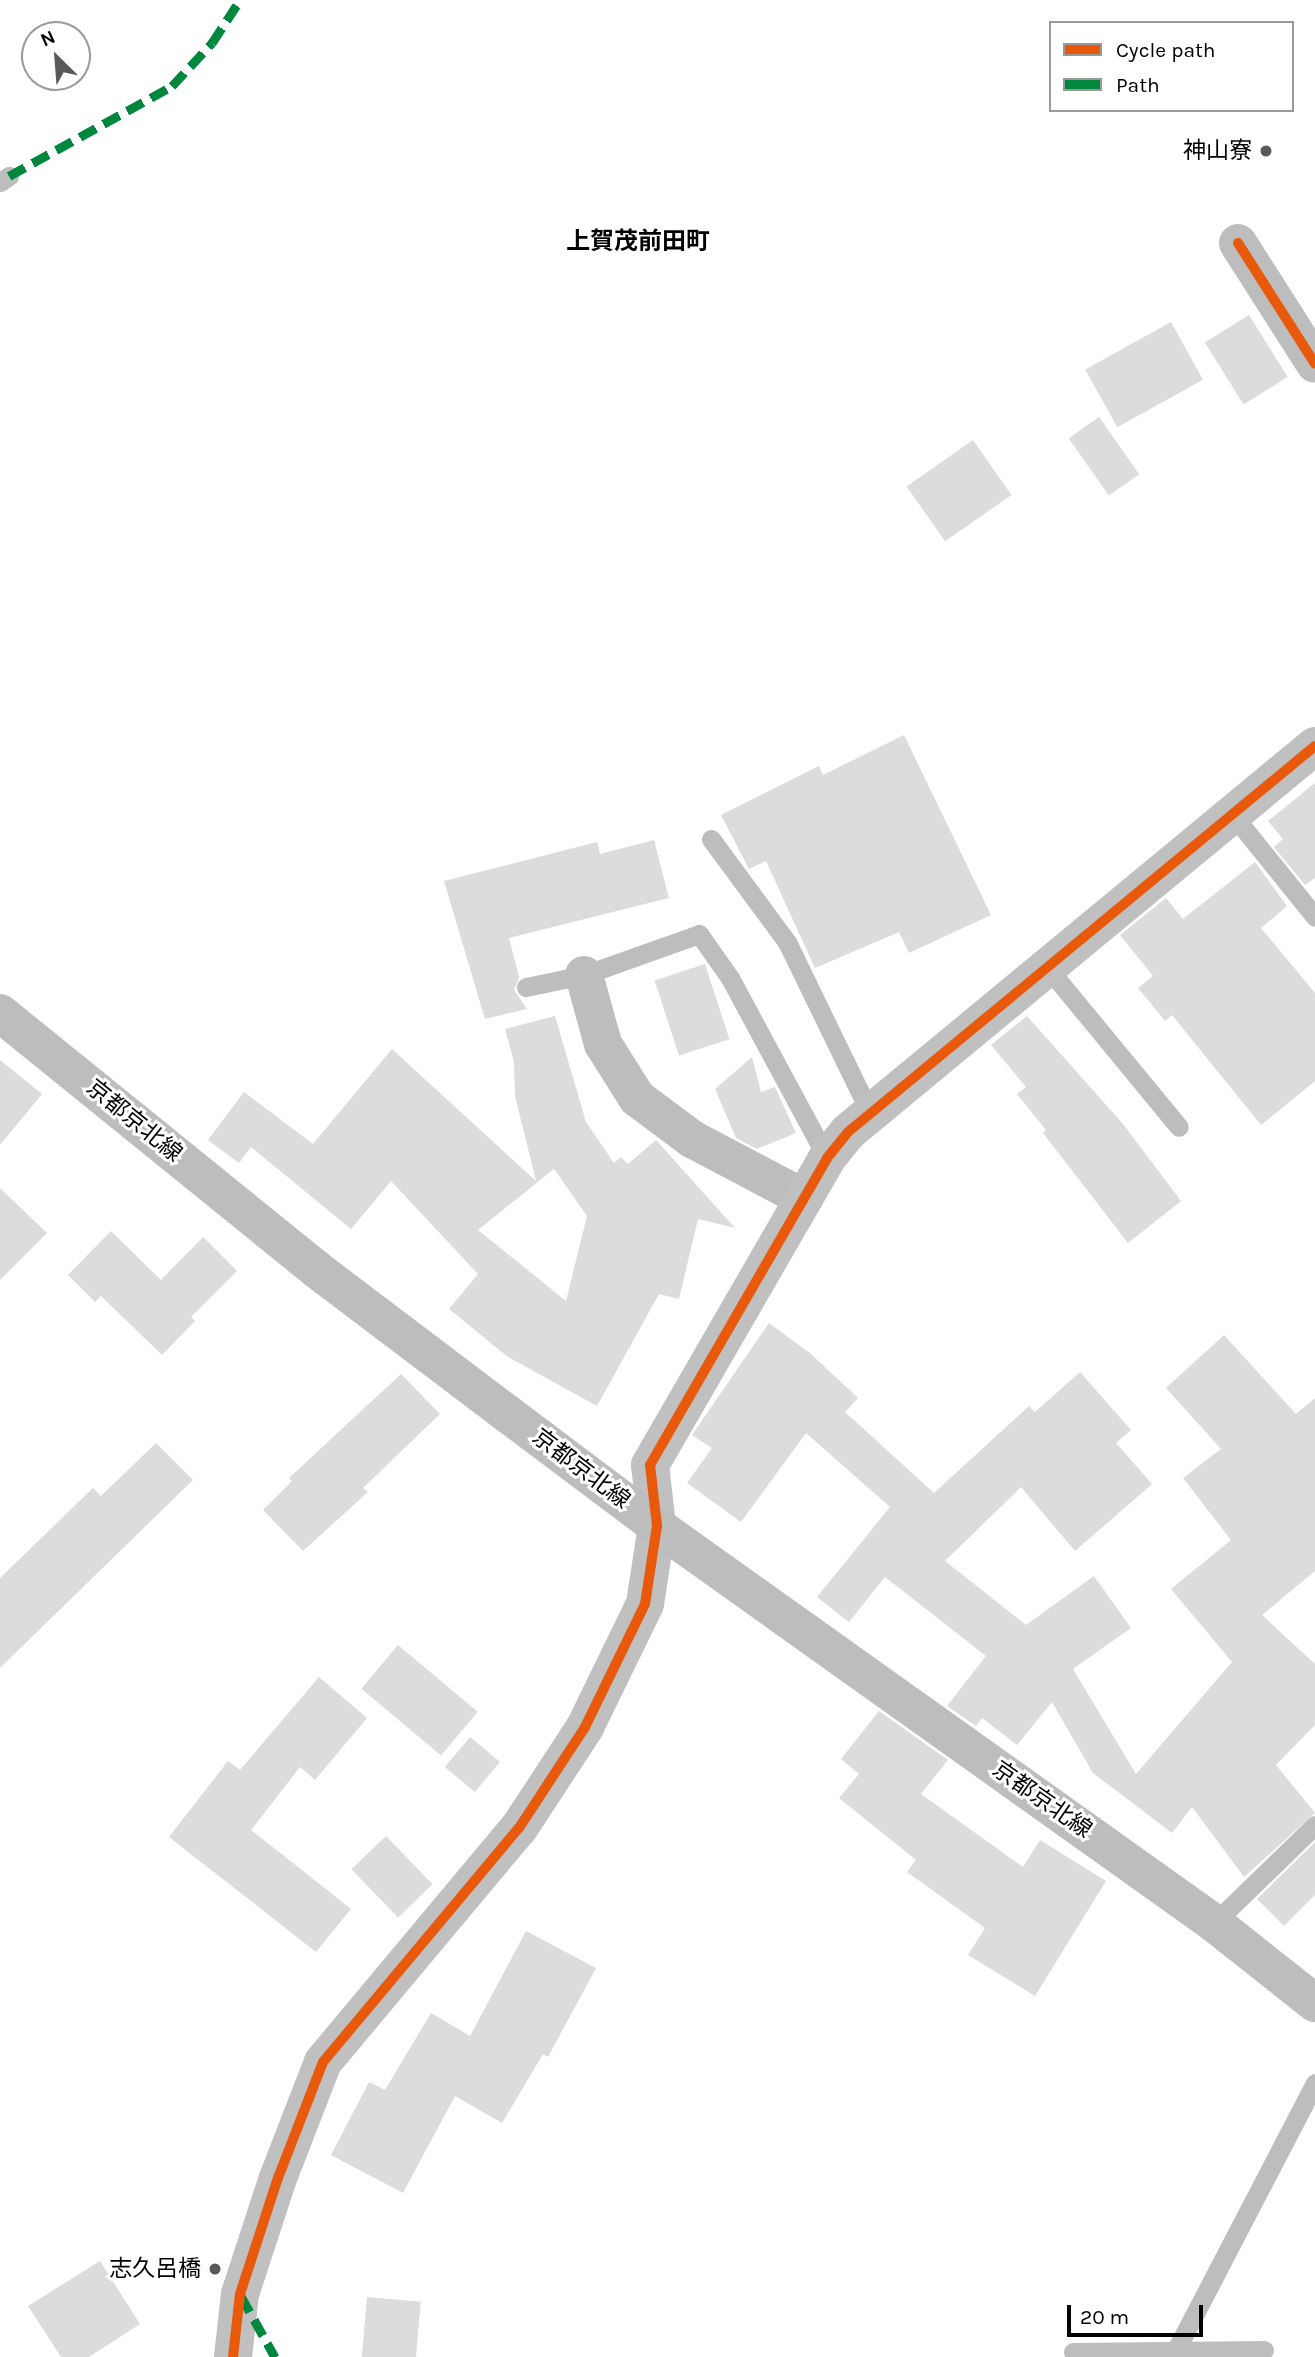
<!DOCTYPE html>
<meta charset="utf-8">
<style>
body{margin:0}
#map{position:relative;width:1315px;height:2357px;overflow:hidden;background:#fff;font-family:Karla,"Noto Sans JP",sans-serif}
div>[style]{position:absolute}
.building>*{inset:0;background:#dcdcdc;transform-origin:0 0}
.lane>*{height:19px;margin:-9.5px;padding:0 9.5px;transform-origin:9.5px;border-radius:9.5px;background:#bdbdbd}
.street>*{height:38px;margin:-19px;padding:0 19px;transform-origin:19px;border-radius:19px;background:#bdbdbd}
.secondary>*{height:38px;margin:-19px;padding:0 19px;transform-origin:19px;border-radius:19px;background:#c0c0c0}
.primary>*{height:38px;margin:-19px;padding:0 19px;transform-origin:19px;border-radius:19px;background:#bdbdbd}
.quiet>*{height:9px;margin-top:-4.5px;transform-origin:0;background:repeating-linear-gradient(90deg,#00873e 0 18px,transparent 0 27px)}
.cycleway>*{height:10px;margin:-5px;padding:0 5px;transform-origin:5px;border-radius:5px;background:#e8590c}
.dots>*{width:19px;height:19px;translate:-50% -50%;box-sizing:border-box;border:4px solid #fff;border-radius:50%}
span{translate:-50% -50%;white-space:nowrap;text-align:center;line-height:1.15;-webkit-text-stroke:6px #fff;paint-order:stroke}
.poi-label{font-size:23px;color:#000}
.right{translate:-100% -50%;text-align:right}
.street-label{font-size:23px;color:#000}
.neighbourhood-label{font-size:24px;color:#000;font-weight:700}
.legend{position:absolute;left:1049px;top:21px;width:245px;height:91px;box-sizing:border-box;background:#fff;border:2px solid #999;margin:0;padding:9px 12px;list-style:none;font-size:21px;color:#000}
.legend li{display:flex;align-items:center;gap:14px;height:35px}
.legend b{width:35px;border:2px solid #999}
.north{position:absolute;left:21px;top:21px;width:70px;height:70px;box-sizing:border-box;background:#fff;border:2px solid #999;border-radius:50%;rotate:335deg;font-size:19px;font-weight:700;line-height:28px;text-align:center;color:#000}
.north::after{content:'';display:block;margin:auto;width:24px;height:32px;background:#595959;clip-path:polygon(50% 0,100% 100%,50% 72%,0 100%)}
.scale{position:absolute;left:1067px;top:2305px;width:136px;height:32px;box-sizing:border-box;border:4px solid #000;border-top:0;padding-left:9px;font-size:21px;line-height:24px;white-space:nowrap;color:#000;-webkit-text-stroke:5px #fff;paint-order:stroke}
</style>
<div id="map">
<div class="building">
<i style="left:1249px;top:315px;width:73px;height:52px;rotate:58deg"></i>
<i style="left:1171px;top:322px;width:66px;height:98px;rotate:61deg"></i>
<i style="left:1099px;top:417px;width:70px;height:37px;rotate:55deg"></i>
<i style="left:973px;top:440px;width:67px;height:81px;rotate:55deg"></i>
<i style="clip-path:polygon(904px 735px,991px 915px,909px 953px,899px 932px,815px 968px,766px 861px,749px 869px,721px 815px,819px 766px,823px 775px)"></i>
<i style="clip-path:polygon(1315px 783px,1315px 878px,1305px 885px,1274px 847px,1283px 839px,1268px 821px)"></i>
<i style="clip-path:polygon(654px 840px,669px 898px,509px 938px,519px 977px,514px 990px,527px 1009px,485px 1019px,444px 881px,597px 842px,600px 854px)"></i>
<i style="clip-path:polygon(1255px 862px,1287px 906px,1261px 928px,1315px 993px,1315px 1081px,1261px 1125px,1172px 1015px,1165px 1021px,1138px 988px,1153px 976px,1120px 935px,1166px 898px,1183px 919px)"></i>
<i style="left:705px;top:964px;width:79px;height:53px;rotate:72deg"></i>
<i style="clip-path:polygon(evenodd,555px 1016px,586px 1122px,614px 1163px,621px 1157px,628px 1164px,656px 1140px,735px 1228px,698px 1219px,679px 1299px,659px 1294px,597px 1406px,508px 1357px,449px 1309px,478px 1274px,391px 1181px,351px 1229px,251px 1147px,239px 1163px,208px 1140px,244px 1092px,313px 1144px,392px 1049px,536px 1181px,515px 1096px,514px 1062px,505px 1029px,555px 1016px,554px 1169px,587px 1216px,566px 1301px,478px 1230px,554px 1169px)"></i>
<i style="clip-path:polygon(1027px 1016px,1123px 1124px,1181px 1201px,1128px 1243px,1043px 1133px,1046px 1130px,1017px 1094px,1026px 1087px,991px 1045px)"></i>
<i style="clip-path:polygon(752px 1057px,761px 1092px,775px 1087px,796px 1133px,757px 1149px,736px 1138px,715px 1089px)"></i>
<i style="clip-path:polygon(0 1060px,42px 1094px,0 1145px)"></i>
<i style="clip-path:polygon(0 1188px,47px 1233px,0 1280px)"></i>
<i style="clip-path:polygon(111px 1231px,161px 1280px,203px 1237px,237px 1271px,191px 1317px,195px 1321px,162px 1355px,101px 1296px,95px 1302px,68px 1275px)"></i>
<i style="clip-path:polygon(769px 1323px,811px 1354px,858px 1398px,845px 1412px,934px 1493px,1029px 1406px,1035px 1412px,1080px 1372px,1131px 1430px,1116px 1443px,1152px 1484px,1075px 1551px,1021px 1487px,945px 1561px,1026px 1625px,1094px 1576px,1131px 1628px,1073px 1669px,1136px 1774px,1232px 1662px,1171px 1589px,1231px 1540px,1183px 1478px,1221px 1449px,1166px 1388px,1224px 1335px,1296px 1414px,1315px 1398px,1315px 1571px,1262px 1615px,1315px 1664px,1315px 1725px,1276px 1765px,1315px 1813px,1244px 1877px,1192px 1807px,1172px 1833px,1093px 1773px,1052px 1702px,1017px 1745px,982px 1718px,976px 1726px,947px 1706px,986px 1656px,885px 1577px,849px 1622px,817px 1597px,890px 1507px,806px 1433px,741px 1522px,687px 1483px,712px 1448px,692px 1435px)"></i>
<i style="clip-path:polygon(401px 1374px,440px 1414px,363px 1488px,368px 1492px,303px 1551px,263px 1510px,292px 1481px,289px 1478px)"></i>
<i style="clip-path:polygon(156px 1443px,193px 1480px,0 1668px,0 1578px,93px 1488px,101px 1496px)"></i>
<i style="left:398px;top:1645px;width:104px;height:57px;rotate:40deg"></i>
<i style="clip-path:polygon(319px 1677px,367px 1718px,315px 1780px,300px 1767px,251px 1830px,351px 1909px,316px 1952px,169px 1837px,228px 1761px,240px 1770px)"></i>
<i style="clip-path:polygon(879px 1711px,948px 1760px,921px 1794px,1023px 1867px,1040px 1840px,1106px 1881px,1035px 1996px,968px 1955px,985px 1928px,907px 1872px,916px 1860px,839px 1798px,859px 1774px,841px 1759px)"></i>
<i style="left:470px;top:1737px;width:39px;height:39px;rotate:40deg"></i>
<i style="left:386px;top:1836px;width:67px;height:48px;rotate:46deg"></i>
<i style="clip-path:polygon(1315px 1842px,1315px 1895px,1284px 1926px,1257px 1899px)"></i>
<i style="clip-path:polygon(526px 1931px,596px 1968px,548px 2057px,543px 2054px,502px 2123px,455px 2096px,403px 2193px,331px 2155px,369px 2082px,385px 2090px,431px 2013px,470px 2036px)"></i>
<i style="clip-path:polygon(100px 2261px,140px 2324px,89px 2357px,61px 2357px,28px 2306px)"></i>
<i style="left:367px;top:2297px;width:54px;height:60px;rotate:5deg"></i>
</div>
<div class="lane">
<i style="left:0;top:182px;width:11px;rotate:-34deg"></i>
<i style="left:1232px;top:814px;width:132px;rotate:51.1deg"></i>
<i style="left:711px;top:839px;width:128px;rotate:53.6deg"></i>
<i style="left:787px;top:942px;width:190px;rotate:64.1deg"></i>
<i style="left:1047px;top:967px;width:207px;rotate:50.5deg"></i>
<i style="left:526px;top:987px;width:59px;rotate:-11.7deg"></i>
<i style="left:584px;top:975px;width:122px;rotate:-19.6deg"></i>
<i style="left:699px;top:934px;width:54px;rotate:54.8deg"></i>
<i style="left:730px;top:978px;width:204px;rotate:61.7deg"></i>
<i style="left:1214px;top:1923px;width:141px;rotate:-44.1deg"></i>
<i style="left:1176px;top:2350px;width:301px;rotate:-62.5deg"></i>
<i style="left:1073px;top:2352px;width:191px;rotate:-0.6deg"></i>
</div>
<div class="street">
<i style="left:1238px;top:243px;width:143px;rotate:57.5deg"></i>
<i style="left:584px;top:975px;width:72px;rotate:74.6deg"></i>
<i style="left:603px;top:1044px;width:64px;rotate:57.8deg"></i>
<i style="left:637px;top:1098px;width:69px;rotate:36.7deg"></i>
<i style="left:692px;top:1139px;width:127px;rotate:27.8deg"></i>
</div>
<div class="secondary">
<i style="left:233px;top:2357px;width:63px;rotate:-83.7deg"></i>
<i style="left:240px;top:2294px;width:122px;rotate:-71.9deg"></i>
<i style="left:278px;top:2178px;width:124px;rotate:-68.8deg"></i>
<i style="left:323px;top:2062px;width:305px;rotate:-50.1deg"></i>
<i style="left:519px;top:1828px;width:121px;rotate:-56.8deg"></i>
<i style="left:585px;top:1727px;width:137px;rotate:-64deg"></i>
<i style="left:645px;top:1604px;width:79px;rotate:-81.3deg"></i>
<i style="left:657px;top:1526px;width:61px;rotate:-96.5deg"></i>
<i style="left:650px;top:1465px;width:354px;rotate:-60deg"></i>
<i style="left:827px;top:1158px;width:33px;rotate:-51deg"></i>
<i style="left:848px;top:1132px;width:606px;rotate:-39.58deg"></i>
</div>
<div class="primary">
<i style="left:0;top:1013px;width:407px;rotate:39deg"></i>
<i style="left:316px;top:1269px;width:242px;rotate:37.1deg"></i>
<i style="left:509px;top:1415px;width:185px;rotate:36.9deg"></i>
<i style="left:657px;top:1526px;width:684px;rotate:35.48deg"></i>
<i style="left:1214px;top:1923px;width:129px;rotate:38.4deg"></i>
</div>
<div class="quiet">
<i style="left:9px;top:176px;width:186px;rotate:-28.9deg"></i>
<i style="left:172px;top:86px;width:59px;rotate:-47.1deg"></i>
<i style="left:212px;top:43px;width:51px;rotate:-56.9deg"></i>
<i style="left:241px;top:2296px;width:70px;rotate:60.9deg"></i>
</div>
<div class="cycleway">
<i style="left:1238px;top:243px;width:143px;rotate:57.5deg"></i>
<i style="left:233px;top:2357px;width:63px;rotate:-83.7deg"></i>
<i style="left:240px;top:2294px;width:122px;rotate:-71.9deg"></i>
<i style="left:278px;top:2178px;width:124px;rotate:-68.8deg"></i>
<i style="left:323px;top:2062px;width:305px;rotate:-50.1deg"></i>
<i style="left:519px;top:1828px;width:121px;rotate:-56.8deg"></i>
<i style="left:585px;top:1727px;width:137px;rotate:-64deg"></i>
<i style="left:645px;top:1604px;width:79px;rotate:-81.3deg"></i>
<i style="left:657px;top:1526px;width:61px;rotate:-96.5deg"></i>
<i style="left:650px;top:1465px;width:354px;rotate:-60deg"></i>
<i style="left:827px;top:1158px;width:33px;rotate:-51deg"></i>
<i style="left:848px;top:1132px;width:606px;rotate:-39.58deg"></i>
</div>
<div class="dots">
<i style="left:1266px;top:151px;background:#595959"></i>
<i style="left:215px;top:2269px;background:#595959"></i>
</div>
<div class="poi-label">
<span class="right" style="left:1252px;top:151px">神山寮</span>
<span class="right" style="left:201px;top:2269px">志久呂橋</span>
</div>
<div class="street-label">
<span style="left:134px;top:1121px;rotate:39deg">京都京北線</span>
<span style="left:581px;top:1469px;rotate:37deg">京都京北線</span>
<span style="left:1042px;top:1800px;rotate:35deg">京都京北線</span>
</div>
<div class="neighbourhood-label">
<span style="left:638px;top:242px">上賀茂前田町</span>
</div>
<ul class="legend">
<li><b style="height:9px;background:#e8590c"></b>Cycle path</li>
<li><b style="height:9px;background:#00873e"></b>Path</li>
</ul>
<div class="north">N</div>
<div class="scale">20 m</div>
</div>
